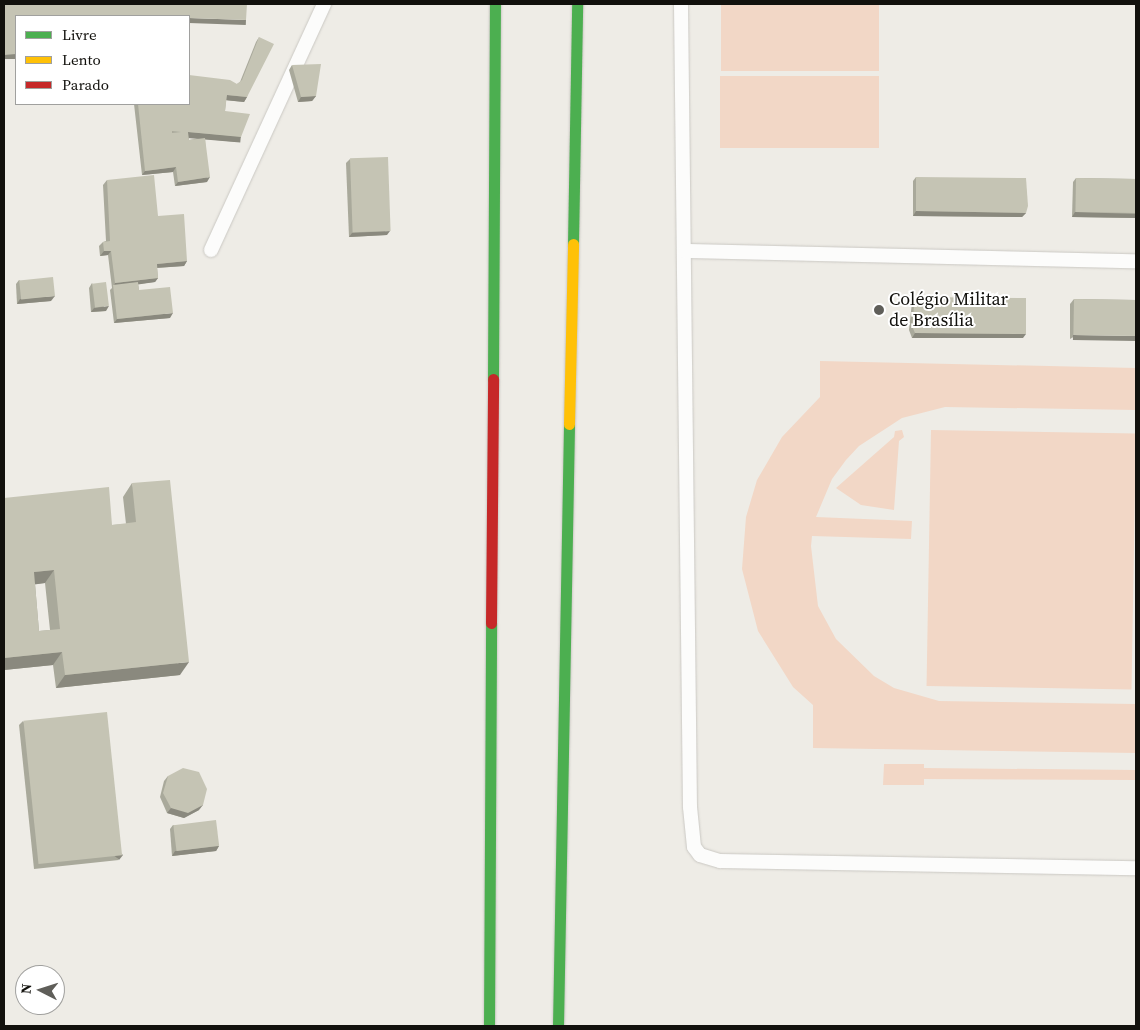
<!DOCTYPE html>
<meta charset="utf-8">
<style>
body{margin:0}
#map{position:relative;width:1140px;height:1030px;overflow:hidden;background:#eeece6;font-family:"Source Serif 4",serif}
div>[style]{position:absolute}
.green>*{inset:0;background:#f2d7c6;transform-origin:0 0}
.roads{filter:drop-shadow(0 0 1px #cac8c3) drop-shadow(0 0 1px #cac8c3)}
.lane>*{height:14px;margin:-7px;padding:0 7px;transform-origin:7px;border-radius:7px;background:#fcfcfb}
.fast>*{height:11px;margin:-5.5px;padding:0 5.5px;transform-origin:5.5px;border-radius:5.5px;background:#4caf50}
.slow>*{height:11px;margin:-5.5px;padding:0 5.5px;transform-origin:5.5px;border-radius:5.5px;background:#ffc107}
.jam>*{height:11px;margin:-5.5px;padding:0 5.5px;transform-origin:5.5px;border-radius:5.5px;background:#c62828}
.wall>*{inset:0;background:#a9a99b}
.shaded-wall>*{inset:0;background:#8a897e;transform-origin:0 0}
.building>*{inset:0;background:#c5c4b4;transform-origin:0 0}
.dots>*{width:14px;height:14px;translate:-50% -50%;box-sizing:border-box;border:2px solid #fff;border-radius:50%}
span{translate:-50% -50%;white-space:nowrap;text-align:center;line-height:1.15;-webkit-text-stroke:4px #fff;paint-order:stroke}
.poi-label{font-size:18px;color:#12110d}
.left{translate:0 -50%;text-align:left}
.frame{position:absolute;inset:0;border:5px solid #12110d;pointer-events:none}
.legend{position:absolute;left:15px;top:15px;width:175px;height:90px;box-sizing:border-box;background:#fff;border:1px solid #a0a09e;margin:0;padding:6px 9px;list-style:none;font-size:15px;color:#12110d}
.legend li{display:flex;align-items:center;gap:10px;height:25px}
.legend b{width:25px;border:1px solid #a0a09e}
.north{position:absolute;left:15px;top:965px;width:50px;height:50px;box-sizing:border-box;background:#fff;border:1px solid #a0a09e;border-radius:50%;rotate:275deg;font-size:14px;font-weight:700;line-height:20px;text-align:center;color:#12110d}
.north::after{content:'';display:block;margin:auto;width:18px;height:22px;background:#5f5e59;clip-path:polygon(50% 0,100% 100%,50% 72%,0 100%)}
</style>
<div id="map">
<div class="green">
<i style="left:721px;top:4px;width:158px;height:67px"></i>
<i style="left:720px;top:76px;width:159px;height:72px"></i>
<i style="clip-path:polygon(820px 361px,1136px 368px,1136px 410px,945px 407px,902px 418px,859px 446px,846px 460px,832px 479px,816px 517px,912px 521px,911px 539px,812px 536px,811px 546px,818px 606px,836px 639px,874px 676px,894px 688px,939px 701px,1136px 704px,1136px 753px,813px 748px,813px 705px,793px 687px,758px 631px,742px 569px,746px 517px,757px 480px,782px 437px,820px 397px)"></i>
<i style="clip-path:polygon(902px 430px,904px 437px,899px 441px,894px 510px,861px 505px,836px 488px,894px 437px,895px 431px)"></i>
<i style="left:931px;top:430px;width:205px;height:256px;rotate:1deg"></i>
<i style="clip-path:polygon(884px 764px,924px 764px,924px 768px,1136px 770px,1136px 780px,924px 779px,924px 785px,883px 785px)"></i>
</div>
<div class="roads">
<div class="lane">
<i style="left:681px;top:4px;width:803px;rotate:89.36deg"></i>
<i style="left:690px;top:807px;width:40px;rotate:84.3deg"></i>
<i style="left:694px;top:847px;width:10px;rotate:53deg"></i>
<i style="left:700px;top:855px;width:21px;rotate:17deg"></i>
<i style="left:720px;top:861px;width:416px;rotate:1deg"></i>
<i style="left:211px;top:250px;width:271px;rotate:-65.3deg"></i>
<i style="left:685px;top:251px;width:451px;rotate:1.3deg"></i>
</div>
<div class="fast">
<i style="left:573px;top:244px;width:240px;rotate:-89deg"></i>
<i style="left:493px;top:379px;width:375px;rotate:-89.7deg"></i>
<i style="left:489px;top:1026px;width:403px;rotate:-89.7deg"></i>
<i style="left:558px;top:1026px;width:602px;rotate:-88.95deg"></i>
</div>
<div class="slow">
<i style="left:569px;top:424px;width:180px;rotate:-88.7deg"></i>
</div>
<div class="jam">
<i style="left:491px;top:623px;width:244px;rotate:-89.5deg"></i>
</div>
</div>
<div class="wall">
<i style="clip-path:polygon(evenodd,259px 37px,247px 97px,244px 102px,226px 100px,225px 111px,241px 137px,237px 142px,205px 139px,207px 182px,175px 186px,173px 172px,142px 175px,134px 104px,189px 104px,237px 84px,240px 82px,256px 42px,259px 37px,189px 137px,201px 138px,189px 140px,189px 137px)"></i>
<i style="clip-path:polygon(292px 65px,316px 96px,312px 101px,298px 102px,289px 70px)"></i>
<i style="clip-path:polygon(350px 159px,387px 235px,349px 237px,346px 163px)"></i>
<i style="clip-path:polygon(916px 177px,1026px 213px,1022px 217px,913px 216px,913px 181px)"></i>
<i style="clip-path:polygon(1076px 178px,1136px 179px,1136px 218px,1072px 217px,1073px 182px)"></i>
<i style="clip-path:polygon(107px 180px,158px 216px,187px 261px,184px 266px,157px 268px,158px 278px,155px 282px,138px 284px,139px 290px,170px 318px,114px 323px,110px 290px,112px 288px,108px 255px,100px 256px,99px 246px,103px 242px,106px 241px,103px 185px)"></i>
<i style="clip-path:polygon(19px 280px,51px 301px,17px 304px,16px 284px)"></i>
<i style="clip-path:polygon(92px 283px,106px 311px,91px 312px,89px 288px)"></i>
<i style="clip-path:polygon(915px 297px,1023px 338px,912px 338px,909px 330px,912px 302px)"></i>
<i style="clip-path:polygon(1074px 299px,1136px 300px,1070px 339px,1070px 304px)"></i>
<i style="clip-path:polygon(evenodd,132px 483px,180px 675px,56px 688px,53px 665px,4px 670px,4px 498px,112px 525px,126px 524px,123px 497px,132px 483px,45px 583px,50px 630px,39px 631px,35px 584px,45px 583px)"></i>
<i style="clip-path:polygon(23px 721px,119px 860px,34px 869px,19px 725px)"></i>
<i style="clip-path:polygon(168px 776px,199px 810px,184px 818px,167px 813px,160px 797px,164px 781px)"></i>
<i style="clip-path:polygon(173px 825px,219px 846px,216px 851px,172px 856px,170px 829px)"></i>
</div>
<div class="shaded-wall">
<i style="left:189px;top:18px;width:57px;height:5px;rotate:2deg"></i>
<i style="left:16px;top:54px;width:5px;height:12px;rotate:90deg"></i>
<i style="clip-path:polygon(227px 95px,247px 97px,244px 102px,224px 100px)"></i>
<i style="clip-path:polygon(316px 96px,312px 101px,298px 102px,301px 97px)"></i>
<i style="left:188px;top:132px;width:53px;height:6px;rotate:5deg"></i>
<i style="clip-path:polygon(176px 167px,173px 172px,142px 175px,145px 171px)"></i>
<i style="clip-path:polygon(210px 177px,207px 182px,175px 186px,178px 182px)"></i>
<i style="clip-path:polygon(916px 211px,1026px 213px,1022px 217px,913px 216px)"></i>
<i style="clip-path:polygon(1075px 212px,1136px 214px,1136px 218px,1072px 217px)"></i>
<i style="clip-path:polygon(390px 231px,387px 235px,349px 237px,352px 233px)"></i>
<i style="clip-path:polygon(104px 251px,111px 251px,108px 255px,100px 256px)"></i>
<i style="clip-path:polygon(187px 261px,184px 266px,154px 268px,157px 264px)"></i>
<i style="clip-path:polygon(158px 278px,155px 282px,114px 288px,114px 286px,115px 283px)"></i>
<i style="clip-path:polygon(55px 296px,51px 301px,17px 304px,20px 299px)"></i>
<i style="clip-path:polygon(109px 306px,106px 311px,91px 312px,94px 308px)"></i>
<i style="clip-path:polygon(173px 313px,170px 318px,114px 323px,117px 319px)"></i>
<i style="clip-path:polygon(915px 333px,1026px 334px,1023px 338px,912px 338px)"></i>
<i style="left:1073px;top:335px;width:63px;height:5px;rotate:1deg"></i>
<i style="clip-path:polygon(54px 570px,45px 583px,24px 586px,34px 572px)"></i>
<i style="clip-path:polygon(62px 652px,53px 665px,4px 670px,4px 658px)"></i>
<i style="clip-path:polygon(189px 662px,180px 675px,56px 688px,65px 675px)"></i>
<i style="clip-path:polygon(203px 805px,199px 810px,184px 818px,167px 813px,171px 808px)"></i>
<i style="clip-path:polygon(219px 846px,216px 851px,172px 856px,175px 851px)"></i>
<i style="left:123px;top:855px;width:6px;height:85px;rotate:129deg"></i>
</div>
<div class="building">
<i style="clip-path:polygon(4px 4px,247px 4px,246px 20px,189px 18px,189px 16px,16px 16px,16px 54px,4px 55px)"></i>
<i style="clip-path:polygon(evenodd,259px 37px,274px 44px,247px 97px,227px 95px,225px 111px,250px 114px,241px 137px,188px 132px,189px 140px,205px 138px,210px 177px,178px 182px,176px 167px,145px 171px,138px 104px,189px 104px,189px 75px,230px 80px,237px 84px,242px 80px,259px 37px,172px 131px,181px 132px,172px 133px,172px 131px)"></i>
<i style="clip-path:polygon(321px 64px,316px 96px,301px 97px,292px 65px)"></i>
<i style="left:388px;top:157px;width:74px;height:38px;rotate:88deg"></i>
<i style="clip-path:polygon(154px 175px,158px 216px,184px 214px,187px 261px,157px 264px,158px 278px,115px 283px,111px 251px,104px 251px,103px 242px,110px 241px,107px 180px)"></i>
<i style="clip-path:polygon(916px 177px,1026px 178px,1028px 206px,1026px 213px,916px 211px)"></i>
<i style="left:1076px;top:178px;width:60px;height:34px;rotate:1deg"></i>
<i style="left:53px;top:277px;width:19px;height:34px;rotate:84deg"></i>
<i style="left:106px;top:282px;width:24px;height:14px;rotate:83deg"></i>
<i style="clip-path:polygon(138px 282px,139px 290px,170px 287px,173px 313px,117px 319px,113px 285px)"></i>
<i style="clip-path:polygon(915px 297px,1026px 298px,1026px 334px,915px 333px,912px 326px)"></i>
<i style="left:1074px;top:299px;width:62px;height:36px;rotate:1deg"></i>
<i style="clip-path:polygon(evenodd,170px 480px,189px 662px,65px 675px,62px 652px,4px 658px,4px 633px,5px 633px,4px 624px,4px 498px,109px 487px,112px 525px,136px 522px,132px 483px,170px 480px,54px 570px,60px 629px,39px 631px,34px 572px,54px 570px)"></i>
<i style="left:107px;top:712px;width:144px;height:84px;rotate:84deg"></i>
<i style="clip-path:polygon(183px 768px,199px 772px,207px 789px,203px 805px,188px 813px,171px 808px,163px 793px,168px 776px)"></i>
<i style="left:216px;top:820px;width:26px;height:43px;rotate:83deg"></i>
</div>
<div class="dots">
<i style="left:879px;top:310px;background:#5f5e59"></i>
</div>
<div class="poi-label">
<span class="left" style="left:889px;top:310px">Colégio Militar<br>de Brasília</span>
</div>
<div class="frame"></div>
<ul class="legend">
<li><b style="height:6px;background:#4caf50"></b>Livre</li>
<li><b style="height:6px;background:#ffc107"></b>Lento</li>
<li><b style="height:6px;background:#c62828"></b>Parado</li>
</ul>
<div class="north">N</div>
</div>
